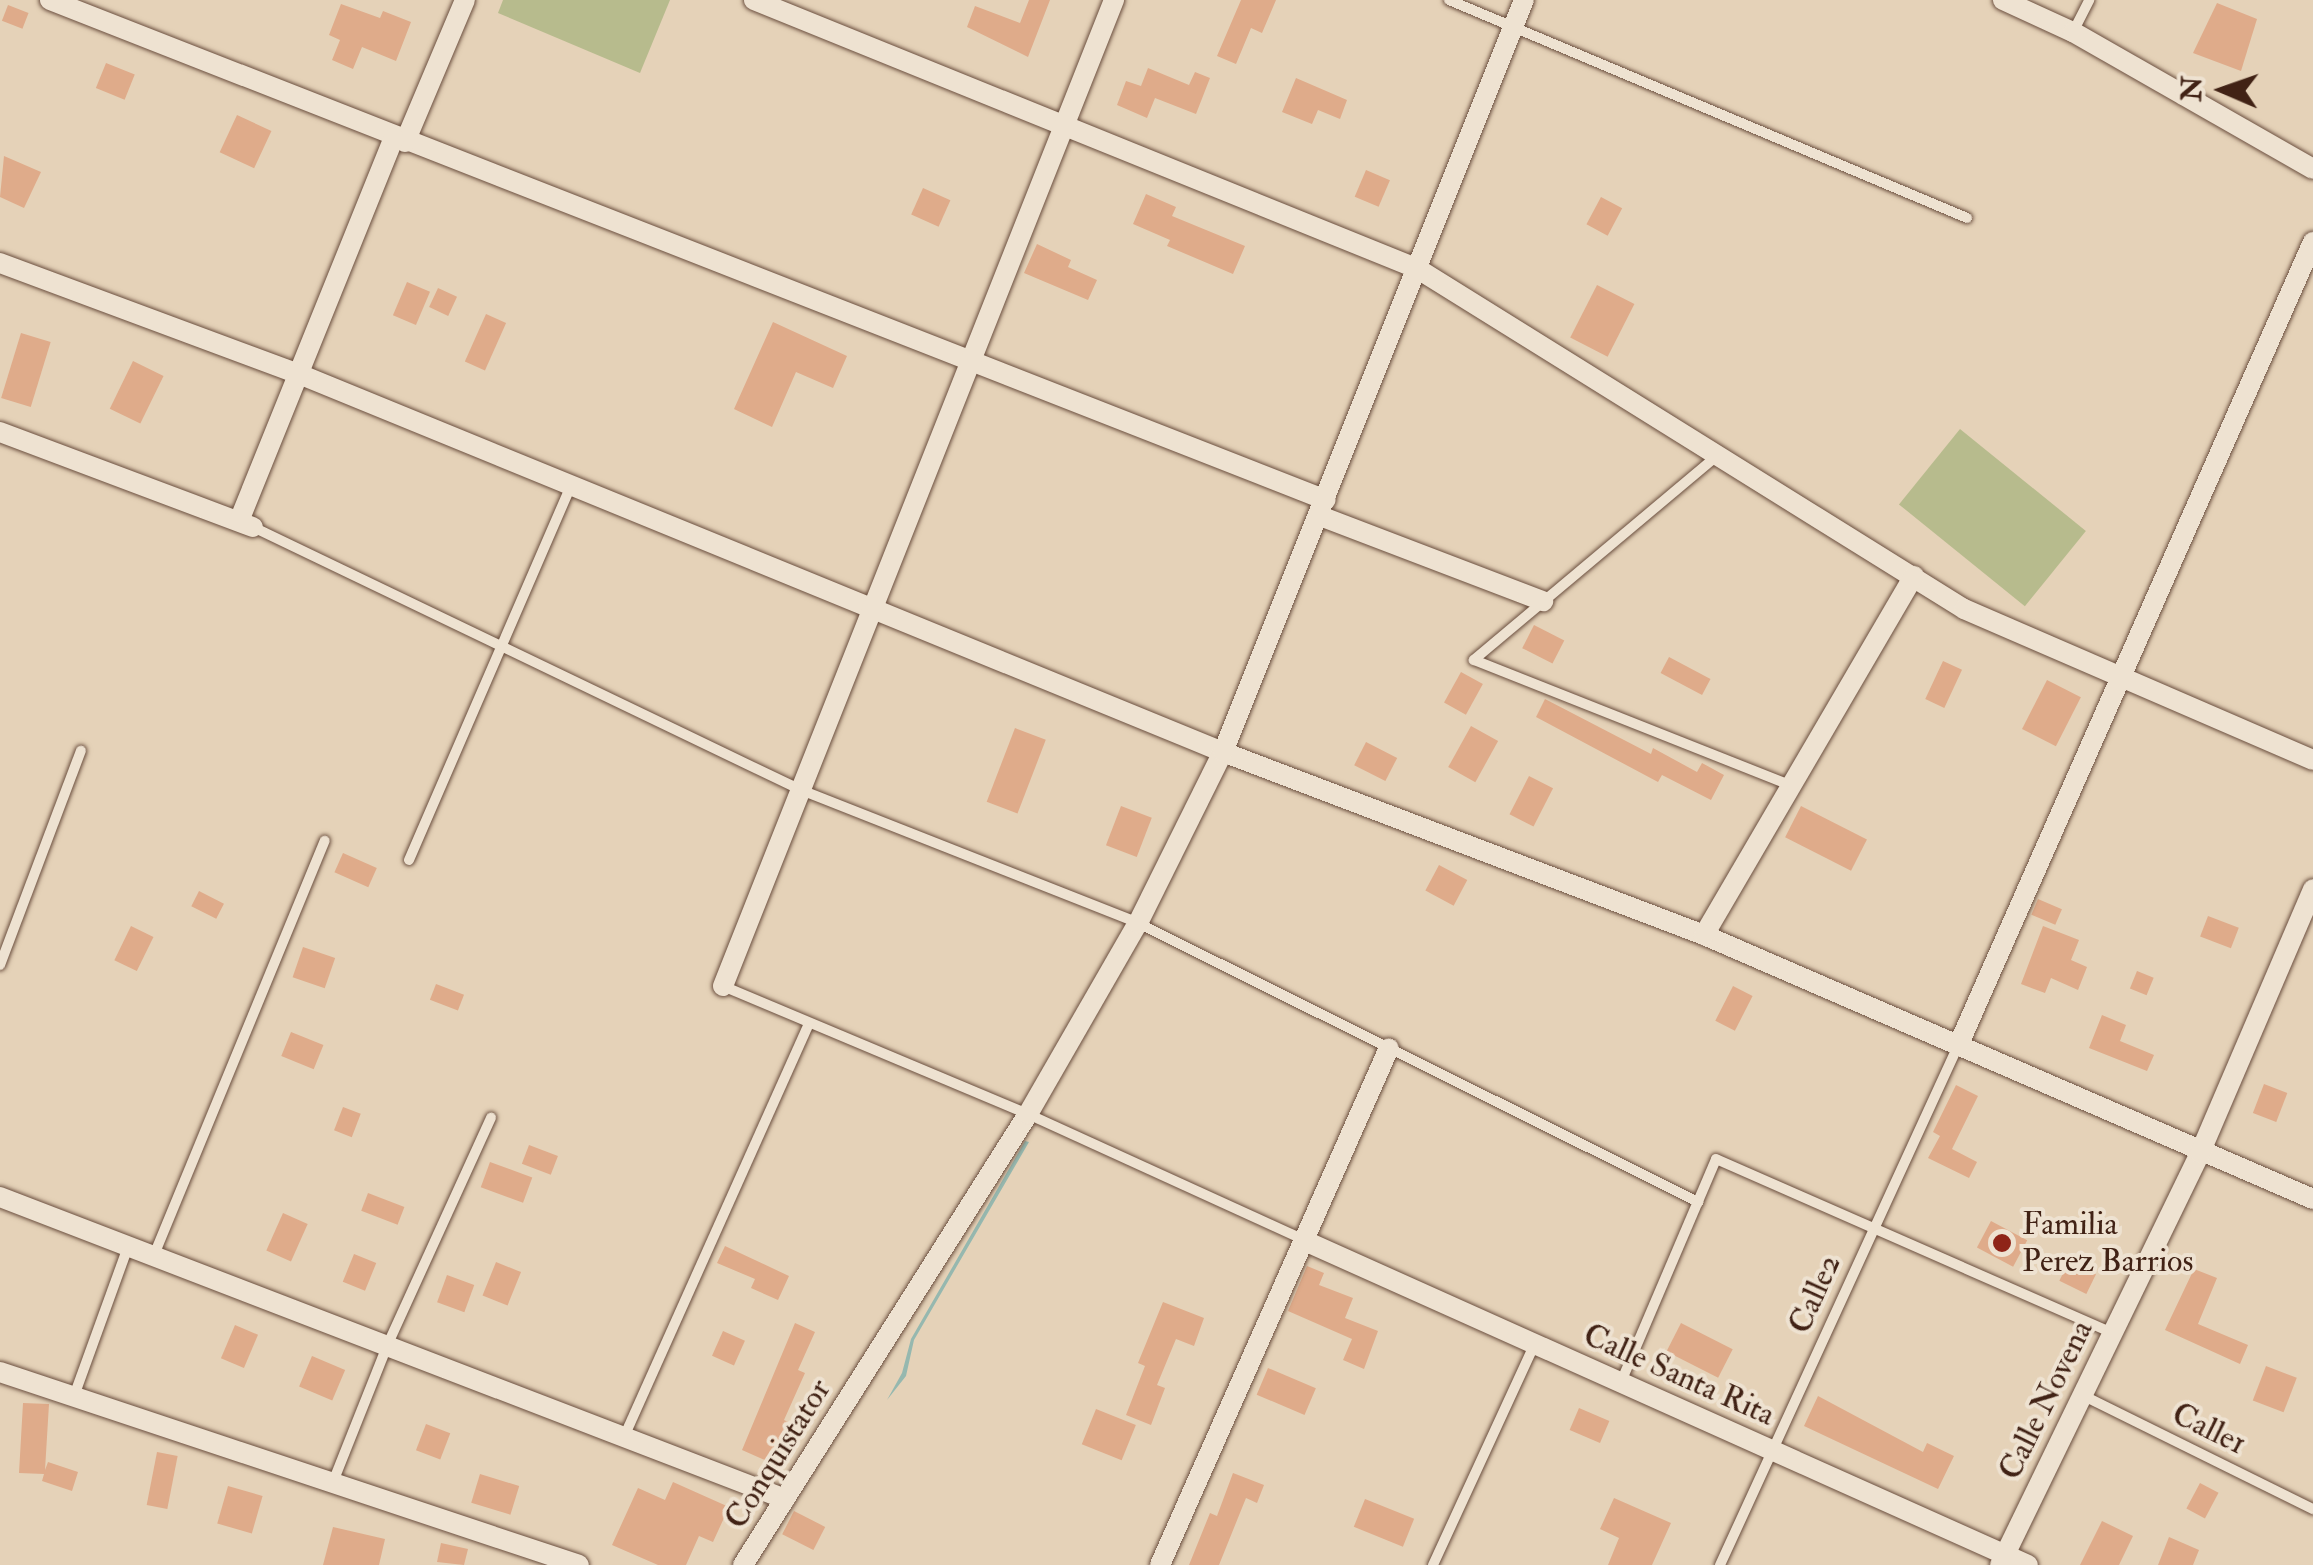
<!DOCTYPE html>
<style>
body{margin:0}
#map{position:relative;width:2313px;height:1565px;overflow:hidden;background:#e5d2b8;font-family:"IM FELL Double Pica",serif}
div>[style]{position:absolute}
.green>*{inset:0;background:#b7bb8d;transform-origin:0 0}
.water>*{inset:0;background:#96b8af}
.building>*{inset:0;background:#dfab8a;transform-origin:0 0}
.roads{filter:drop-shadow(0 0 2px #6a4e3e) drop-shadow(0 0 2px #6a4e3e)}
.service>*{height:10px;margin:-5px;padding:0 5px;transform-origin:5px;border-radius:5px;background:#eee2d1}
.minor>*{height:20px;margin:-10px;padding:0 10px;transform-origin:10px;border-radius:10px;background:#eee2d1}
.dots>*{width:28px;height:28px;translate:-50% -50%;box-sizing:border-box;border:5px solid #eee2d1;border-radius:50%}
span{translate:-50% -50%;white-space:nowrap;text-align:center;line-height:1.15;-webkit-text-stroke:8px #eee2d1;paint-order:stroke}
.poi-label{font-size:32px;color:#412215}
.left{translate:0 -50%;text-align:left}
.street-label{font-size:32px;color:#412215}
.north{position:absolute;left:2173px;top:40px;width:100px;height:100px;-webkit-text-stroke:8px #eee2d1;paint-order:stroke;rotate:272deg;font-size:28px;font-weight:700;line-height:40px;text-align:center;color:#412215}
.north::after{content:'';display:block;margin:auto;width:35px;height:45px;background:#412215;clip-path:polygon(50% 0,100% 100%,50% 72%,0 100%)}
</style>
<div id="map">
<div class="green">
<i style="clip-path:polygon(503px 0,670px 0,640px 73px,498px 13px)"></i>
<i style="left:1960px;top:429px;width:162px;height:97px;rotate:39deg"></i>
</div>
<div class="water">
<i style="clip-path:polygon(1025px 1141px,1029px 1142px,914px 1340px,906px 1376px,887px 1400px,902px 1373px,911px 1339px)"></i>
</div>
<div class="building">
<i style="clip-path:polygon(1029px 0,1050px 0,1028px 57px,967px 27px,975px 6px,1020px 23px)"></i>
<i style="clip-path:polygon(1241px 0,1276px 0,1262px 33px,1251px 28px,1236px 64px,1217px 56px)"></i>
<i style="clip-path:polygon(2217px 3px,2257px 19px,2241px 71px,2193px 53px)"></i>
<i style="clip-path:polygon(341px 4px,380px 18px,383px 11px,411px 22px,396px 61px,362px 47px,353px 69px,332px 60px,340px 40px,329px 35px)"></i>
<i style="left:8px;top:5px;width:22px;height:17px;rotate:21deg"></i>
<i style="left:106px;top:63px;width:31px;height:27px;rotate:22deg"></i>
<i style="clip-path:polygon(1148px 68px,1189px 85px,1195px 72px,1210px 78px,1196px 114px,1155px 98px,1147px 118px,1117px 105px,1126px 81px,1141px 86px)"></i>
<i style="clip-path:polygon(1296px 78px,1347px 100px,1340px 119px,1318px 110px,1312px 124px,1282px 112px)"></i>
<i style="left:237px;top:115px;width:38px;height:41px;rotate:25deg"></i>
<i style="clip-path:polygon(4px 156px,41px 172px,24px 208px,0 197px)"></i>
<i style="left:1366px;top:170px;width:26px;height:29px;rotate:23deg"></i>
<i style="left:923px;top:188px;width:30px;height:29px;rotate:24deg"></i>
<i style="clip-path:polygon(1146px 194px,1176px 207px,1172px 216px,1245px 246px,1233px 274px,1167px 246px,1170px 240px,1133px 224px)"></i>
<i style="left:1601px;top:197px;width:24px;height:31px;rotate:28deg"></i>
<i style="clip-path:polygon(1037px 244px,1071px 260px,1068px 267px,1097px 280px,1088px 300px,1024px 273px)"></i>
<i style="left:407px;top:282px;width:25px;height:36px;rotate:23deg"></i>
<i style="left:1597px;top:285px;width:42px;height:59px;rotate:27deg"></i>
<i style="left:438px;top:288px;width:21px;height:21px;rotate:25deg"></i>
<i style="left:486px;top:314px;width:22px;height:52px;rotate:24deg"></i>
<i style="clip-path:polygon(773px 322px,847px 356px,833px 388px,796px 372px,772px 427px,734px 409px)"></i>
<i style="left:21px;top:333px;width:31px;height:68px;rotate:17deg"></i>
<i style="left:133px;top:361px;width:34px;height:53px;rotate:26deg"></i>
<i style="left:1534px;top:625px;width:34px;height:26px;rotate:27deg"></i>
<i style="left:1669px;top:657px;width:47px;height:18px;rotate:28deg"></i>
<i style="left:1943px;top:661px;width:21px;height:42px;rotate:25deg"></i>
<i style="left:1461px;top:672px;width:25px;height:35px;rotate:29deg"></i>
<i style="left:2047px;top:680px;width:38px;height:55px;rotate:27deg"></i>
<i style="clip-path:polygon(1545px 699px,1651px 754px,1653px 748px,1697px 772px,1702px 763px,1724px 775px,1711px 800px,1662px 775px,1658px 782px,1536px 717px)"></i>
<i style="left:1471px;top:726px;width:31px;height:47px;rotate:29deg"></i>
<i style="left:1015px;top:728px;width:33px;height:79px;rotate:21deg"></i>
<i style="left:1366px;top:742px;width:35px;height:26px;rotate:27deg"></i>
<i style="left:1529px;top:776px;width:27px;height:43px;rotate:27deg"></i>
<i style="left:1121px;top:806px;width:33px;height:42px;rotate:21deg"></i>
<i style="left:1801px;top:806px;width:74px;height:35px;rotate:27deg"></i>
<i style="left:343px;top:853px;width:37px;height:21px;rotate:24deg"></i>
<i style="left:1439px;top:865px;width:32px;height:29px;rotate:28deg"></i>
<i style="left:199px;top:891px;width:28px;height:17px;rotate:27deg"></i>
<i style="left:2038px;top:899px;width:26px;height:17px;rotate:23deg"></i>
<i style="left:2208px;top:916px;width:33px;height:22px;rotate:21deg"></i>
<i style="left:131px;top:926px;width:25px;height:38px;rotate:26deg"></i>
<i style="clip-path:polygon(2043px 926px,2079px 940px,2071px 960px,2087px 967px,2078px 990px,2051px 978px,2045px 993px,2021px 984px)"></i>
<i style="left:303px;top:947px;width:34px;height:32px;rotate:19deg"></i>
<i style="left:2137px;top:971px;width:18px;height:19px;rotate:22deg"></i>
<i style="left:436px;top:984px;width:30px;height:17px;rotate:21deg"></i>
<i style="left:1733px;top:986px;width:22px;height:39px;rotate:27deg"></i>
<i style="clip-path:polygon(2102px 1015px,2126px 1025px,2120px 1041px,2154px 1055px,2147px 1071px,2089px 1048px)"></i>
<i style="left:291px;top:1032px;width:35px;height:26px;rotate:22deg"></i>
<i style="left:2264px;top:1084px;width:25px;height:31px;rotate:21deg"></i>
<i style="clip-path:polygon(1956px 1085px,1978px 1096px,1952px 1149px,1977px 1162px,1969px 1178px,1928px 1158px,1940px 1136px,1933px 1132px)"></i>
<i style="left:343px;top:1107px;width:19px;height:25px;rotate:21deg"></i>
<i style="left:529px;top:1145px;width:31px;height:20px;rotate:21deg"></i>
<i style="left:490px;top:1162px;width:45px;height:27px;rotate:20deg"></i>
<i style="left:368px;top:1193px;width:39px;height:19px;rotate:21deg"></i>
<i style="left:283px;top:1213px;width:27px;height:41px;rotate:24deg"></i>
<i style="left:1991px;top:1221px;width:41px;height:30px;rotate:28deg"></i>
<i style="clip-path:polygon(725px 1246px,789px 1276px,778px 1300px,751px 1288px,755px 1279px,717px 1263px)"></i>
<i style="left:354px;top:1254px;width:24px;height:30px;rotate:22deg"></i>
<i style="left:2069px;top:1261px;width:30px;height:22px;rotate:26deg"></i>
<i style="left:496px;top:1262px;width:27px;height:36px;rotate:22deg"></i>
<i style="clip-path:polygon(1307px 1266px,1324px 1273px,1319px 1285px,1353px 1298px,1345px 1318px,1378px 1331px,1364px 1369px,1343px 1360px,1352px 1339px,1288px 1311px)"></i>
<i style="clip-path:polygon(2194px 1269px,2217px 1278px,2198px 1324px,2248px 1345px,2240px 1364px,2165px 1330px)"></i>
<i style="left:447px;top:1275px;width:29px;height:29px;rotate:20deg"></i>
<i style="clip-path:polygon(1163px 1302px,1204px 1318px,1194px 1346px,1176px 1339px,1157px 1385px,1165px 1388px,1151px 1425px,1126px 1415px,1145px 1366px,1138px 1363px)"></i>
<i style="clip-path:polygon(795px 1323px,815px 1332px,798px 1370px,805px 1373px,784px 1420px,792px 1424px,774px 1464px,742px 1450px)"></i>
<i style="left:1681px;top:1323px;width:58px;height:32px;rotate:27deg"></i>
<i style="left:235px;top:1325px;width:25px;height:36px;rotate:23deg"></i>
<i style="left:723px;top:1331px;width:24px;height:27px;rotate:24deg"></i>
<i style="left:312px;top:1356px;width:36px;height:33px;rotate:23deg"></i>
<i style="left:2266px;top:1366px;width:33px;height:37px;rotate:21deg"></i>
<i style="left:1268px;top:1368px;width:52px;height:29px;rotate:23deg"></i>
<i style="clip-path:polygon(1818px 1396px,1923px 1452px,1927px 1443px,1954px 1456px,1938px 1489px,1804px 1426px)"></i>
<i style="clip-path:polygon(23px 1403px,49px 1404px,45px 1470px,48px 1462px,78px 1472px,72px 1491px,42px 1481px,44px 1474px,19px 1473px)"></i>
<i style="left:1579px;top:1408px;width:33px;height:24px;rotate:23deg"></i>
<i style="left:1096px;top:1409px;width:43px;height:38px;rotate:22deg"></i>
<i style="left:426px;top:1424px;width:26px;height:28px;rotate:21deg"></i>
<i style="left:157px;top:1452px;width:21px;height:54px;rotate:11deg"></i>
<i style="clip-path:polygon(1233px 1473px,1264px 1485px,1257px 1503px,1246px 1498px,1219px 1565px,1189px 1565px,1210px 1513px,1217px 1516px)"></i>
<i style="left:480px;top:1474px;width:41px;height:30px;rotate:17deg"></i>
<i style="clip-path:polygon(673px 1482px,729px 1507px,713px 1542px,699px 1536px,686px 1565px,658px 1565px,612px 1545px,638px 1488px,665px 1500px)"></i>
<i style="left:2200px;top:1483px;width:21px;height:29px;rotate:28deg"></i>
<i style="left:228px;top:1486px;width:36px;height:39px;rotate:16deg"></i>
<i style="clip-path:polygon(1614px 1498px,1671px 1523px,1652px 1565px,1608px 1565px,1619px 1538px,1600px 1529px)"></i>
<i style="left:1365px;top:1499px;width:53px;height:30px;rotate:22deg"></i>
<i style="left:794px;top:1511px;width:35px;height:26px;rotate:27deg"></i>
<i style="clip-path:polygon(2102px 1521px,2133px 1536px,2119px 1565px,2080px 1565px)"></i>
<i style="clip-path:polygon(333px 1527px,385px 1539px,379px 1565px,323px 1565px)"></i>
<i style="clip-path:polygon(2169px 1537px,2199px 1550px,2193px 1565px,2158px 1565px)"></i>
<i style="clip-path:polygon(441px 1543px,468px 1549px,464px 1565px,437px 1562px)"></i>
</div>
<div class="roads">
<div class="service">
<i style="left:1449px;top:0;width:562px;rotate:22.82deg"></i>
<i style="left:2073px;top:32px;width:36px;rotate:-63deg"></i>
<i style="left:1718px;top:455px;width:319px;rotate:140deg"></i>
<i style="left:1474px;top:660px;width:339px;rotate:21.6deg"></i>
<i style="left:253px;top:527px;width:608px;rotate:25.64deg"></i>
<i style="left:801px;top:790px;width:362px;rotate:21.5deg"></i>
<i style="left:1138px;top:923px;width:626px;rotate:26.48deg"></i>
<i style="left:409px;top:860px;width:408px;rotate:-66.6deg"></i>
<i style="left:0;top:965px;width:229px;rotate:-69.3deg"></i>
<i style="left:723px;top:986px;width:331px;rotate:22.8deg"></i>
<i style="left:1028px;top:1114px;width:303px;rotate:24.5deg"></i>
<i style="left:154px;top:1255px;width:448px;rotate:-67.6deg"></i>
<i style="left:1621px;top:1382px;width:242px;rotate:-66.9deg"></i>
<i style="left:1716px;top:1159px;width:433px;rotate:23.7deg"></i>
<i style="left:2082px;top:1395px;width:258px;rotate:26.3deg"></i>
<i style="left:74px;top:1396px;width:158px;rotate:-70.1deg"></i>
<i style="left:624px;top:1437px;width:453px;rotate:-65.9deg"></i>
<i style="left:333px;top:1482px;width:146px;rotate:-68.3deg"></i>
<i style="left:387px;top:1346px;width:251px;rotate:-65.5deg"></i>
<i style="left:1433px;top:1565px;width:244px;rotate:-65.3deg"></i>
<i style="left:1720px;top:1565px;width:571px;rotate:-65.37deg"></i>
</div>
<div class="minor">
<i style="left:50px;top:0;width:1370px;rotate:21.4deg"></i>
<i style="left:754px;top:0;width:716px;rotate:22.05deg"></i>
<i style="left:1418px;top:269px;width:643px;rotate:31.91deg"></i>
<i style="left:1964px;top:609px;width:380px;rotate:23.4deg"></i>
<i style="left:2003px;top:0;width:77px;rotate:24.6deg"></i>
<i style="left:2073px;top:32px;width:276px;rotate:29.7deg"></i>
<i style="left:405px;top:142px;width:154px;rotate:-67.1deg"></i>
<i style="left:0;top:263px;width:319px;rotate:20.4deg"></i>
<i style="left:299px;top:374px;width:998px;rotate:22.25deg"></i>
<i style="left:1223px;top:752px;width:515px;rotate:20.83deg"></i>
<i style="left:1704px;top:935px;width:664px;rotate:23.44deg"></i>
<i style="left:0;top:432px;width:270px;rotate:20.6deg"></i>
<i style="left:1320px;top:516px;width:239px;rotate:20.9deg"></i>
<i style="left:239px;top:521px;width:413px;rotate:-68deg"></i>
<i style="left:1704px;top:935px;width:416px;rotate:-59.7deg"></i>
<i style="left:723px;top:986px;width:1061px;rotate:-68.37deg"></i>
<i style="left:1958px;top:1046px;width:879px;rotate:-66.18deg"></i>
<i style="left:0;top:1197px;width:841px;rotate:21.04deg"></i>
<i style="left:1305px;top:1241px;width:792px;rotate:24.14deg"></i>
<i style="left:0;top:1372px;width:610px;rotate:18.43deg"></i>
<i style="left:743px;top:1565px;width:534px;rotate:-57.71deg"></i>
<i style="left:1028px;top:1114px;width:220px;rotate:-60.1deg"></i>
<i style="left:1138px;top:923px;width:191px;rotate:-63.6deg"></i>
<i style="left:1223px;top:752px;width:810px;rotate:-68.19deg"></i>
<i style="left:1160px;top:1565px;width:565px;rotate:-66.11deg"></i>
<i style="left:2000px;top:1565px;width:458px;rotate:-64.1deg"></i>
<i style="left:2200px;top:1153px;width:287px;rotate:-66.8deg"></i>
</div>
</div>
<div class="dots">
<i style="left:2002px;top:1243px;background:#8f2418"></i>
</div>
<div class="poi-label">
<span class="left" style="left:2022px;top:1243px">Familia<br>Perez Barrios</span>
</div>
<div class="street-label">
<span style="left:1815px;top:1294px;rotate:-66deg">Calle2</span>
<span style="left:1679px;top:1375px;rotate:24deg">Calle Santa Rita</span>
<span style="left:2046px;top:1400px;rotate:-64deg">Calle Novena</span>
<span style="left:2209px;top:1429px;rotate:26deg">Calle1</span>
<span style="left:778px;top:1454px;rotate:-58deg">Conquistator</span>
</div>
<div class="north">N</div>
</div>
